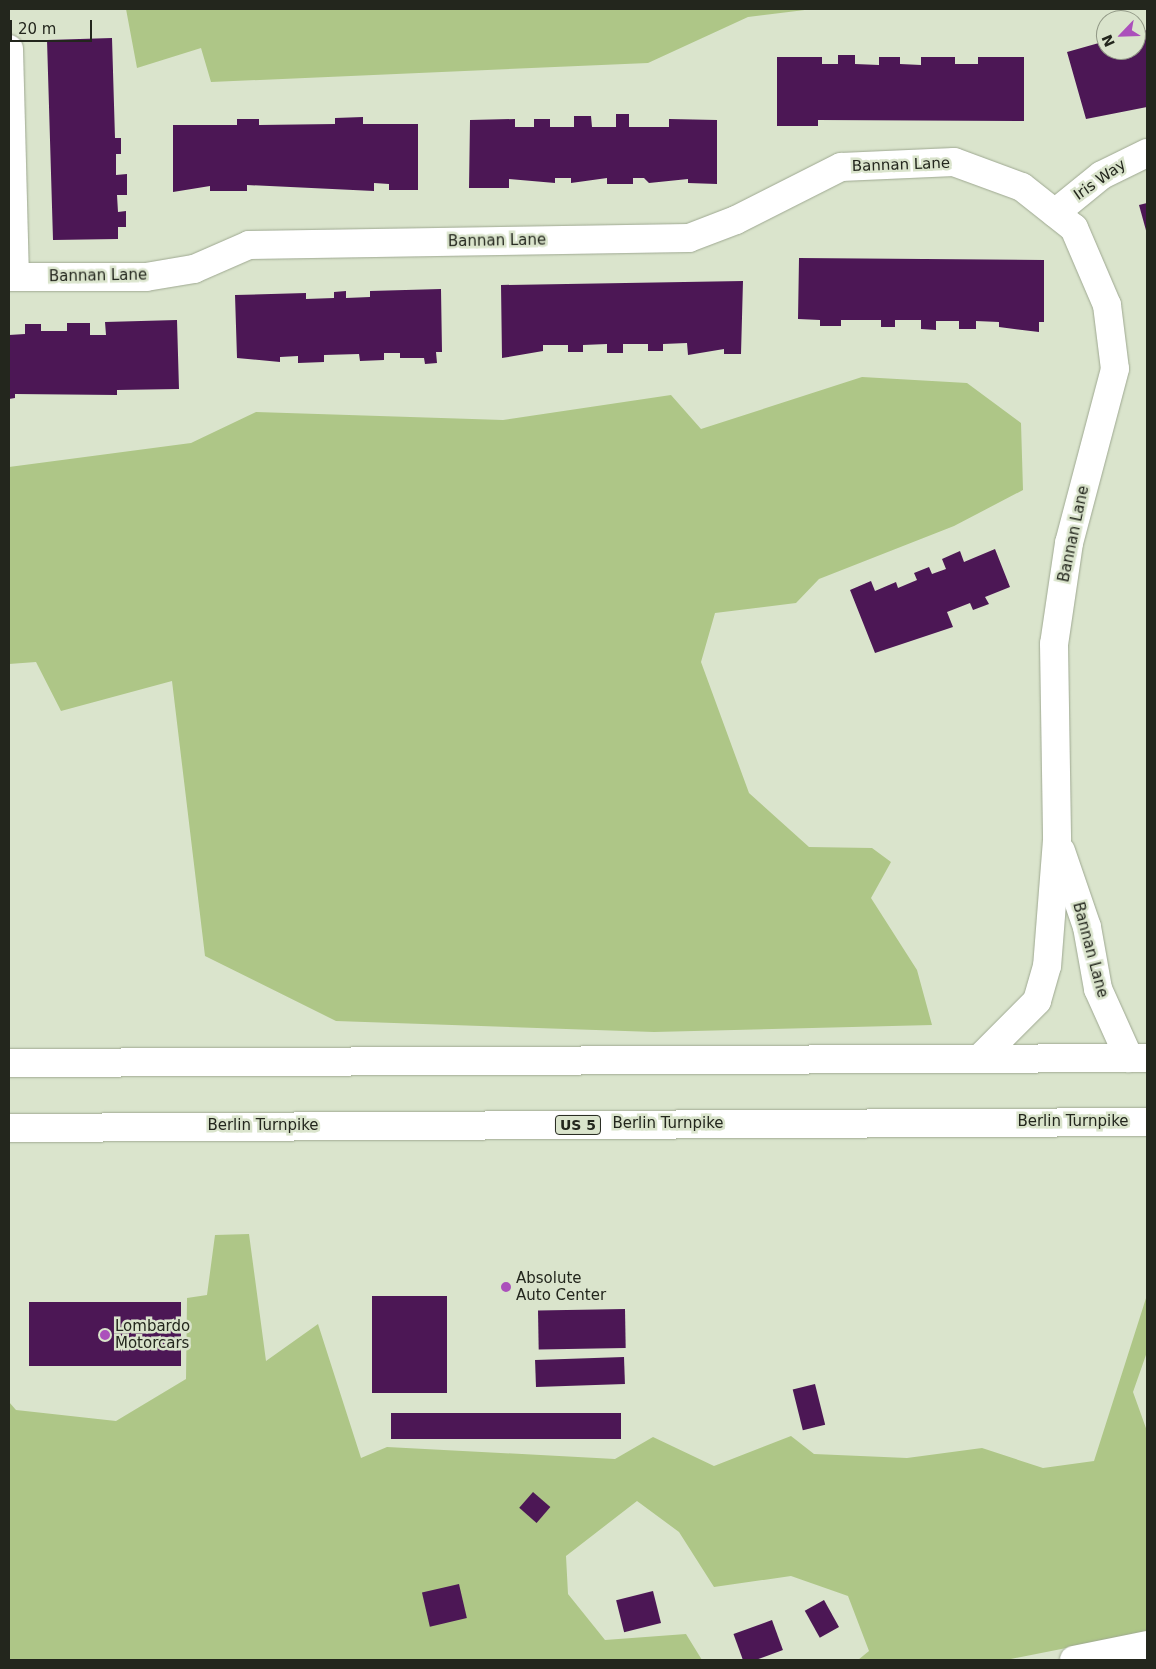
<!DOCTYPE html>
<style>
body{margin:0}
#map{position:relative;width:1156px;height:1669px;overflow:hidden;background:#dae4cc;font-family:"DejaVu Sans",sans-serif}
div>[style]{position:absolute}
.green>*{inset:0;background:#aec687}
.building>*{inset:0;background:#4c1755;transform-origin:0 0}
.roads{filter:drop-shadow(0 0 1px #9ea891) drop-shadow(0 0 1px #9ea891)}
.minor>*{height:28px;margin:-14px;padding:0 14px;transform-origin:14px;border-radius:14px;background:#fff}
.trunk>*{height:28px;margin:-14px;padding:0 14px;transform-origin:14px;border-radius:14px;background:#fff}
.dots>*{width:14px;height:14px;translate:-50% -50%;box-sizing:border-box;border:2px solid #dae4cc;border-radius:50%}
span{translate:-50% -50%;white-space:nowrap;text-align:center;line-height:1.15;-webkit-text-stroke:5px #dae4cc;paint-order:stroke}
.shield-label span{padding:1px 4px;background:#dae4cc;border:1px solid;border-radius:4px;-webkit-text-stroke-width:0}
.shield-label{font-size:14px;color:#23261d;font-weight:700}
.street-label{font-size:15px;color:#23261d}
.poi-label{font-size:15px;color:#23261d}
.left{translate:0 -50%;text-align:left}
.frame{position:absolute;inset:0;border:10px solid #23261d;pointer-events:none}
.north{position:absolute;left:1096px;top:10px;width:50px;height:50px;box-sizing:border-box;background:#dae4cc;border:1px solid #919886;border-radius:50%;rotate:246deg;font-size:14px;font-weight:700;line-height:20px;text-align:center;color:#23261d}
.north::after{content:'';display:block;margin:auto;width:18px;height:22px;background:#ab50bb;clip-path:polygon(50% 0,100% 100%,50% 72%,0 100%)}
.scale{position:absolute;left:10px;top:20px;width:82px;height:22px;box-sizing:border-box;border:2px solid #23261d;border-top:0;padding-left:6px;font-size:15px;line-height:18px;white-space:nowrap;color:#23261d;-webkit-text-stroke:4px #dae4cc;paint-order:stroke}
</style>
<div id="map">
<div class="green">
<i style="clip-path:polygon(126px 9px,813px 9px,748px 17px,648px 63px,211px 82px,201px 48px,137px 68px)"></i>
<i style="clip-path:polygon(862px 377px,967px 383px,1021px 423px,1023px 490px,954px 526px,819px 579px,796px 603px,715px 613px,701px 662px,749px 793px,809px 847px,872px 848px,891px 862px,871px 898px,917px 970px,932px 1025px,654px 1032px,336px 1021px,205px 956px,172px 681px,61px 711px,36px 662px,9px 664px,9px 467px,191px 443px,256px 412px,503px 420px,671px 395px,701px 429px)"></i>
<i style="clip-path:polygon(249px 1234px,266px 1361px,318px 1324px,361px 1458px,387px 1447px,615px 1459px,653px 1437px,714px 1466px,791px 1436px,814px 1454px,907px 1458px,982px 1448px,1043px 1468px,1094px 1461px,1147px 1295px,1147px 1352px,1133px 1392px,1147px 1431px,1147px 1632px,1006px 1660px,858px 1660px,869px 1651px,848px 1596px,791px 1576px,714px 1587px,679px 1532px,637px 1501px,566px 1556px,568px 1594px,605px 1640px,686px 1634px,702px 1660px,9px 1660px,9px 1402px,16px 1410px,116px 1421px,186px 1379px,187px 1298px,207px 1295px,215px 1235px)"></i>
</div>
<div class="building">
<i style="clip-path:polygon(1147px 30px,1147px 107px,1086px 119px,1067px 52px,1106px 41px,1106px 50px,1136px 50px,1136px 33px)"></i>
<i style="clip-path:polygon(112px 38px,115px 138px,121px 138px,121px 154px,116px 154px,116px 175px,127px 174px,127px 195px,117px 195px,118px 212px,126px 211px,126px 227px,118px 227px,118px 239px,53px 240px,47px 40px)"></i>
<i style="clip-path:polygon(838px 55px,855px 55px,855px 64px,879px 65px,879px 57px,900px 57px,900px 64px,921px 65px,921px 57px,955px 57px,955px 64px,978px 64px,978px 57px,1024px 57px,1024px 121px,818px 120px,818px 126px,777px 126px,777px 57px,822px 57px,822px 64px,838px 64px)"></i>
<i style="clip-path:polygon(616px 114px,629px 114px,629px 127px,669px 127px,669px 119px,717px 120px,717px 184px,688px 183px,688px 179px,649px 183px,644px 178px,633px 178px,633px 184px,607px 184px,607px 178px,571px 183px,571px 178px,555px 178px,555px 183px,509px 179px,509px 188px,469px 188px,470px 120px,515px 119px,515px 127px,534px 127px,534px 119px,550px 119px,550px 127px,574px 127px,574px 116px,591px 116px,592px 127px,616px 127px)"></i>
<i style="clip-path:polygon(363px 117px,363px 124px,418px 124px,418px 190px,389px 190px,389px 184px,374px 183px,374px 191px,247px 185px,247px 191px,210px 191px,210px 186px,173px 192px,173px 125px,237px 125px,237px 119px,259px 119px,259px 125px,335px 124px,335px 118px)"></i>
<i style="clip-path:polygon(1147px 203px,1147px 234px,1139px 205px)"></i>
<i style="clip-path:polygon(799px 258px,1044px 260px,1044px 322px,1039px 322px,1039px 332px,999px 327px,999px 322px,976px 321px,976px 329px,959px 329px,959px 321px,936px 321px,936px 330px,921px 329px,921px 320px,895px 320px,895px 327px,881px 327px,881px 320px,841px 320px,841px 326px,820px 326px,820px 320px,798px 319px)"></i>
<i style="clip-path:polygon(743px 281px,741px 354px,724px 354px,724px 349px,688px 355px,687px 343px,663px 344px,663px 351px,648px 351px,648px 344px,623px 344px,623px 353px,607px 353px,607px 344px,583px 345px,583px 352px,568px 352px,568px 345px,543px 345px,543px 351px,502px 358px,501px 285px)"></i>
<i style="clip-path:polygon(441px 289px,442px 352px,436px 352px,437px 363px,425px 364px,424px 358px,400px 358px,400px 353px,384px 353px,384px 360px,360px 361px,359px 354px,324px 355px,324px 362px,298px 363px,298px 356px,280px 357px,280px 362px,237px 358px,235px 295px,306px 293px,306px 299px,334px 298px,334px 292px,346px 291px,346px 298px,370px 297px,370px 291px)"></i>
<i style="clip-path:polygon(177px 320px,179px 389px,117px 390px,117px 395px,15px 394px,15px 398px,9px 399px,9px 335px,25px 334px,25px 324px,41px 324px,41px 331px,67px 331px,67px 323px,90px 323px,90px 335px,106px 335px,105px 322px)"></i>
<i style="clip-path:polygon(995px 549px,1010px 587px,985px 597px,989px 604px,973px 610px,970px 603px,947px 612px,953px 627px,875px 653px,850px 590px,871px 581px,875px 591px,896px 582px,898px 588px,917px 580px,914px 573px,929px 567px,932px 574px,946px 569px,942px 559px,960px 551px,964px 562px)"></i>
<i style="left:372px;top:1296px;width:75px;height:97px"></i>
<i style="left:181px;top:1302px;width:64px;height:152px;rotate:90deg"></i>
<i style="left:625px;top:1309px;width:39px;height:87px;rotate:89deg"></i>
<i style="left:624px;top:1357px;width:27px;height:89px;rotate:88deg"></i>
<i style="left:815px;top:1384px;width:42px;height:23px;rotate:76deg"></i>
<i style="left:391px;top:1413px;width:230px;height:26px"></i>
<i style="left:533px;top:1492px;width:23px;height:21px;rotate:41deg"></i>
<i style="left:459px;top:1584px;width:35px;height:38px;rotate:77deg"></i>
<i style="left:653px;top:1591px;width:33px;height:38px;rotate:76deg"></i>
<i style="left:824px;top:1600px;width:31px;height:22px;rotate:61deg"></i>
<i style="left:772px;top:1620px;width:32px;height:41px;rotate:70deg"></i>
</div>
<div class="roads">
<div class="minor">
<i style="left:9px;top:49px;width:228px;rotate:88.5deg"></i>
<i style="left:1055px;top:213px;width:60px;rotate:-39deg"></i>
<i style="left:1102px;top:175px;width:50px;rotate:-26.1deg"></i>
<i style="left:9px;top:277px;width:137px"></i>
<i style="left:146px;top:277px;width:49px;rotate:-9.5deg"></i>
<i style="left:194px;top:269px;width:60px;rotate:-23.6deg"></i>
<i style="left:249px;top:245px;width:440px;rotate:-0.9deg"></i>
<i style="left:689px;top:238px;width:50px;rotate:-21deg"></i>
<i style="left:736px;top:220px;width:118px;rotate:-26.8deg"></i>
<i style="left:841px;top:167px;width:113px;rotate:-2.5deg"></i>
<i style="left:954px;top:162px;width:72px;rotate:20.2deg"></i>
<i style="left:1022px;top:187px;width:66px;rotate:38.3deg"></i>
<i style="left:1074px;top:228px;width:84px;rotate:66.8deg"></i>
<i style="left:1107px;top:305px;width:64px;rotate:82.9deg"></i>
<i style="left:1115px;top:369px;width:180px;rotate:104.8deg"></i>
<i style="left:1069px;top:543px;width:102px;rotate:98.4deg"></i>
<i style="left:1054px;top:644px;width:196px;rotate:89.1deg"></i>
<i style="left:1057px;top:840px;width:126px;rotate:94.5deg"></i>
<i style="left:1047px;top:966px;width:36px;rotate:106deg"></i>
<i style="left:1037px;top:1001px;width:81px;rotate:135deg"></i>
<i style="left:1061px;top:851px;width:80px;rotate:71.1deg"></i>
<i style="left:1087px;top:927px;width:63px;rotate:79.9deg"></i>
<i style="left:1098px;top:989px;width:76px;rotate:65.8deg"></i>
<i style="left:1074px;top:1660px;width:75px;rotate:-11.6deg"></i>
</div>
<div class="trunk">
<i style="left:9px;top:1063px;width:1138px;rotate:-0.25deg"></i>
<i style="left:9px;top:1128px;width:1138px;rotate:-0.3deg"></i>
</div>
</div>
<div class="dots">
<i style="left:506px;top:1287px;background:#ab50bb"></i>
<i style="left:105px;top:1335px;background:#ab50bb"></i>
</div>
<div class="shield-label">
<span style="left:578px;top:1125px">US 5</span>
</div>
<div class="street-label">
<span style="left:901px;top:165px;rotate:-2deg">Bannan Lane</span>
<span style="left:1100px;top:180px;rotate:-35deg">Iris Way</span>
<span style="left:497px;top:241px;rotate:-1deg">Bannan Lane</span>
<span style="left:98px;top:276px;rotate:-1deg">Bannan Lane</span>
<span style="left:1074px;top:534px;rotate:-78deg">Bannan Lane</span>
<span style="left:1090px;top:950px;rotate:75deg">Bannan Lane</span>
<span style="left:1073px;top:1122px">Berlin Turnpike</span>
<span style="left:668px;top:1124px">Berlin Turnpike</span>
<span style="left:263px;top:1126px">Berlin Turnpike</span>
</div>
<div class="poi-label">
<span class="left" style="left:516px;top:1287px">Absolute<br>Auto Center</span>
<span class="left" style="left:115px;top:1335px">Lombardo<br>Motorcars</span>
</div>
<div class="frame"></div>
<div class="north">N</div>
<div class="scale">20 m</div>
</div>
